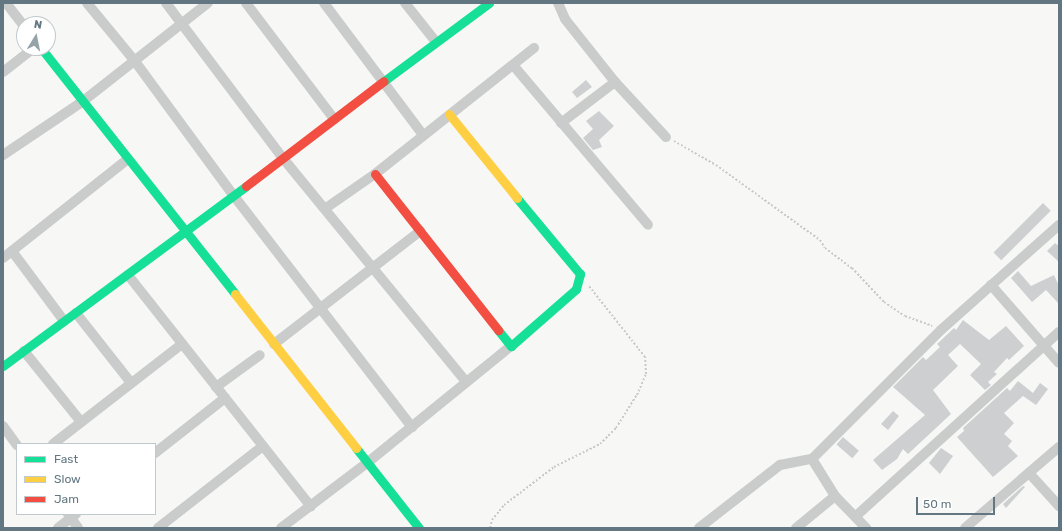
<!DOCTYPE html>
<style>
body{margin:0}
#map{position:relative;width:1062px;height:531px;overflow:hidden;background:#f7f7f6;font-family:Rubik,sans-serif}
div>[style]{position:absolute}
.building>*{inset:0;background:#cdcfd0;transform-origin:0 0}
.path>*{height:2px;margin-top:-1px;transform-origin:0;background:repeating-linear-gradient(90deg,#c8c9ca 0 2px,transparent 0 4px)}
.street>*{height:10px;margin:-5px;padding:0 5px;transform-origin:5px;border-radius:5px;background:#cacccc}
.fast>*{height:9px;margin:-4.5px;padding:0 4.5px;transform-origin:4.5px;border-radius:4.5px;background:#16e098}
.slow>*{height:9px;margin:-4.5px;padding:0 4.5px;transform-origin:4.5px;border-radius:4.5px;background:#ffcf43}
.jam>*{height:9px;margin:-4.5px;padding:0 4.5px;transform-origin:4.5px;border-radius:4.5px;background:#f24e42}
span{translate:-50% -50%;white-space:nowrap;text-align:center;line-height:1.15;-webkit-text-stroke:4px #fff;paint-order:stroke}
.frame{position:absolute;inset:0;border:4px solid #627781;pointer-events:none}
.legend{position:absolute;left:16px;top:443px;width:140px;height:72px;box-sizing:border-box;background:#fff;border:1px solid #c0c9cd;margin:0;padding:5px 7px;list-style:none;font-size:12px;color:#627781}
.legend li{display:flex;align-items:center;gap:8px;height:20px}
.legend b{width:20px;border:1px solid #c0c9cd}
.north{position:absolute;left:16px;top:16px;width:40px;height:40px;box-sizing:border-box;background:#fff;border:1px solid #c0c9cd;border-radius:50%;rotate:10deg;font-size:11px;font-weight:700;line-height:16px;text-align:center;color:#627781}
.north::after{content:'';display:block;margin:auto;width:14px;height:18px;background:#96a4aa;clip-path:polygon(50% 0,100% 100%,50% 72%,0 100%)}
.scale{position:absolute;left:916px;top:497px;width:79px;height:18px;box-sizing:border-box;border:2px solid #627781;border-top:0;padding-left:5px;font-size:12px;line-height:14px;white-space:nowrap;color:#627781;-webkit-text-stroke:3px #fff;paint-order:stroke}
</style>
<div id="map">
<div class="building">
<i style="clip-path:polygon(586px 80px,592px 87px,577px 98px,572px 92px)"></i>
<i style="clip-path:polygon(599px 111px,614px 126px,599px 140px,602px 147px,593px 150px,583px 138px,593px 129px,586px 121px)"></i>
<i style="left:1043px;top:203px;width:11px;height:70px;rotate:45deg"></i>
<i style="clip-path:polygon(1055px 243px,1059px 246px,1059px 262px,1047px 251px)"></i>
<i style="clip-path:polygon(1018px 271px,1031px 286px,1054px 275px,1059px 286px,1059px 304px,1046px 290px,1032px 302px,1011px 278px)"></i>
<i style="clip-path:polygon(963px 320px,989px 340px,1006px 326px,1024px 346px,1009px 360px,1007px 358px,994px 372px,997px 374px,988px 382px,991px 385px,985px 390px,970px 375px,981px 364px,960px 344px,948px 355px,958px 366px,933px 390px,951px 414px,908px 454px,903px 449px,897px 459px,882px 470px,873px 460px,925px 415px,893px 387px,923px 357px,926px 360px,940px 347px,937px 344px,954px 328px,956px 330px)"></i>
<i style="clip-path:polygon(1018px 381px,1033px 393px,1040px 383px,1048px 389px,1036px 405px,1023px 396px,1004px 413px,1014px 423px,1004px 434px,1012px 441px,1008px 446px,1018px 456px,993px 477px,957px 437px,964px 431px,963px 428px,1007px 388px,1010px 391px)"></i>
<i style="clip-path:polygon(893px 411px,899px 416px,888px 430px,881px 424px)"></i>
<i style="left:843px;top:437px;width:21px;height:10px;rotate:41deg"></i>
<i style="clip-path:polygon(941px 448px,953px 456px,940px 474px,929px 463px)"></i>
<i style="clip-path:polygon(1023px 486px,1025px 487px,1006px 508px,1003px 504px)"></i>
</div>
<div class="path">
<i style="left:674px;top:141px;width:48px;rotate:29.7deg"></i>
<i style="left:716px;top:165px;width:128px;rotate:35.8deg"></i>
<i style="left:820px;top:240px;width:9px;rotate:58deg"></i>
<i style="left:825px;top:248px;width:34px;rotate:37deg"></i>
<i style="left:852px;top:268px;width:47px;rotate:46.7deg"></i>
<i style="left:884px;top:302px;width:25px;rotate:34deg"></i>
<i style="left:905px;top:316px;width:29px;rotate:20deg"></i>
<i style="left:490px;top:528px;width:8px;rotate:-76deg"></i>
<i style="left:492px;top:520px;width:19px;rotate:-51deg"></i>
<i style="left:504px;top:505px;width:63px;rotate:-37.2deg"></i>
<i style="left:554px;top:467px;width:51px;rotate:-26.6deg"></i>
<i style="left:600px;top:444px;width:23px;rotate:-45deg"></i>
<i style="left:616px;top:428px;width:39px;rotate:-58deg"></i>
<i style="left:637px;top:395px;width:23px;rotate:-67deg"></i>
<i style="left:646px;top:374px;width:17px;rotate:-93deg"></i>
<i style="left:645px;top:357px;width:90px;rotate:-128.3deg"></i>
</div>
<div class="street">
<i style="left:6px;top:3px;width:29px;rotate:52deg"></i>
<i style="left:87px;top:3px;width:74px;rotate:50.5deg"></i>
<i style="left:134px;top:60px;width:169px;rotate:53.7deg"></i>
<i style="left:234px;top:196px;width:292px;rotate:52.4deg"></i>
<i style="left:166px;top:3px;width:193px;rotate:53deg"></i>
<i style="left:282px;top:157px;width:291px;rotate:50.7deg"></i>
<i style="left:246px;top:3px;width:146px;rotate:52.8deg"></i>
<i style="left:324px;top:3px;width:165px;rotate:53.1deg"></i>
<i style="left:405px;top:3px;width:50px;rotate:51.5deg"></i>
<i style="left:558px;top:3px;width:17px;rotate:66deg"></i>
<i style="left:565px;top:19px;width:80px;rotate:51.6deg"></i>
<i style="left:615px;top:82px;width:75px;rotate:47.2deg"></i>
<i style="left:513px;top:65px;width:209px;rotate:49.8deg"></i>
<i style="left:3px;top:72px;width:39px;rotate:-38deg"></i>
<i style="left:561px;top:123px;width:68px;rotate:-37.2deg"></i>
<i style="left:3px;top:155px;width:95px;rotate:-33.9deg"></i>
<i style="left:82px;top:102px;width:160px;rotate:-38.2deg"></i>
<i style="left:326px;top:208px;width:60px;rotate:-34.8deg"></i>
<i style="left:375px;top:174px;width:203px;rotate:-38.4deg"></i>
<i style="left:12px;top:251px;width:87px;rotate:53.4deg"></i>
<i style="left:3px;top:258px;width:159px;rotate:-38.4deg"></i>
<i style="left:128px;top:275px;width:295px;rotate:51.7deg"></i>
<i style="left:991px;top:285px;width:103px;rotate:48.9deg"></i>
<i style="left:76px;top:313px;width:89px;rotate:51.8deg"></i>
<i style="left:274px;top:344px;width:185px;rotate:-37.7deg"></i>
<i style="left:24px;top:351px;width:91px;rotate:51.2deg"></i>
<i style="left:216px;top:387px;width:54px;rotate:-36deg"></i>
<i style="left:3px;top:426px;width:24px;rotate:54deg"></i>
<i style="left:53px;top:444px;width:163px;rotate:-37.8deg"></i>
<i style="left:155px;top:453px;width:89px;rotate:-38.2deg"></i>
<i style="left:812px;top:459px;width:44px;rotate:58.1deg"></i>
<i style="left:835px;top:496px;width:45px;rotate:45.9deg"></i>
<i style="left:1029px;top:473px;width:45px;rotate:47.7deg"></i>
<i style="left:68px;top:514px;width:17px;rotate:54deg"></i>
<i style="left:856px;top:516px;width:274px;rotate:-42.2deg"></i>
<i style="left:58px;top:528px;width:23px;rotate:-38deg"></i>
<i style="left:158px;top:528px;width:133px;rotate:-38deg"></i>
<i style="left:281px;top:528px;width:108px;rotate:-37.1deg"></i>
<i style="left:367px;top:463px;width:186px;rotate:-39.1deg"></i>
<i style="left:699px;top:528px;width:103px;rotate:-37.9deg"></i>
<i style="left:780px;top:465px;width:33px;rotate:-11deg"></i>
<i style="left:812px;top:459px;width:182px;rotate:-45deg"></i>
<i style="left:941px;top:330px;width:158px;rotate:-41.7deg"></i>
<i style="left:796px;top:528px;width:50px;rotate:-39.4deg"></i>
<i style="left:965px;top:528px;width:124px;rotate:-40.8deg"></i>
</div>
<div class="fast">
<i style="left:41px;top:48px;width:313px;rotate:51.7deg"></i>
<i style="left:384px;top:81px;width:131px;rotate:-36.6deg"></i>
<i style="left:498px;top:330px;width:21px;rotate:51deg"></i>
<i style="left:511px;top:346px;width:86px;rotate:-41.2deg"></i>
<i style="left:576px;top:289px;width:16px;rotate:-75deg"></i>
<i style="left:580px;top:274px;width:99px;rotate:-129.7deg"></i>
<i style="left:3px;top:366px;width:302px;rotate:-36.5deg"></i>
<i style="left:356px;top:448px;width:102px;rotate:51.8deg"></i>
</div>
<div class="slow">
<i style="left:449px;top:114px;width:108px;rotate:51deg"></i>
<i style="left:235px;top:294px;width:196px;rotate:51.8deg"></i>
</div>
<div class="jam">
<i style="left:375px;top:174px;width:199px;rotate:51.7deg"></i>
<i style="left:246px;top:186px;width:173px;rotate:-37.3deg"></i>
</div>
<div class="frame"></div>
<ul class="legend">
<li><b style="height:5px;background:#16e098"></b>Fast</li>
<li><b style="height:5px;background:#ffcf43"></b>Slow</li>
<li><b style="height:5px;background:#f24e42"></b>Jam</li>
</ul>
<div class="north">N</div>
<div class="scale">50 m</div>
</div>
